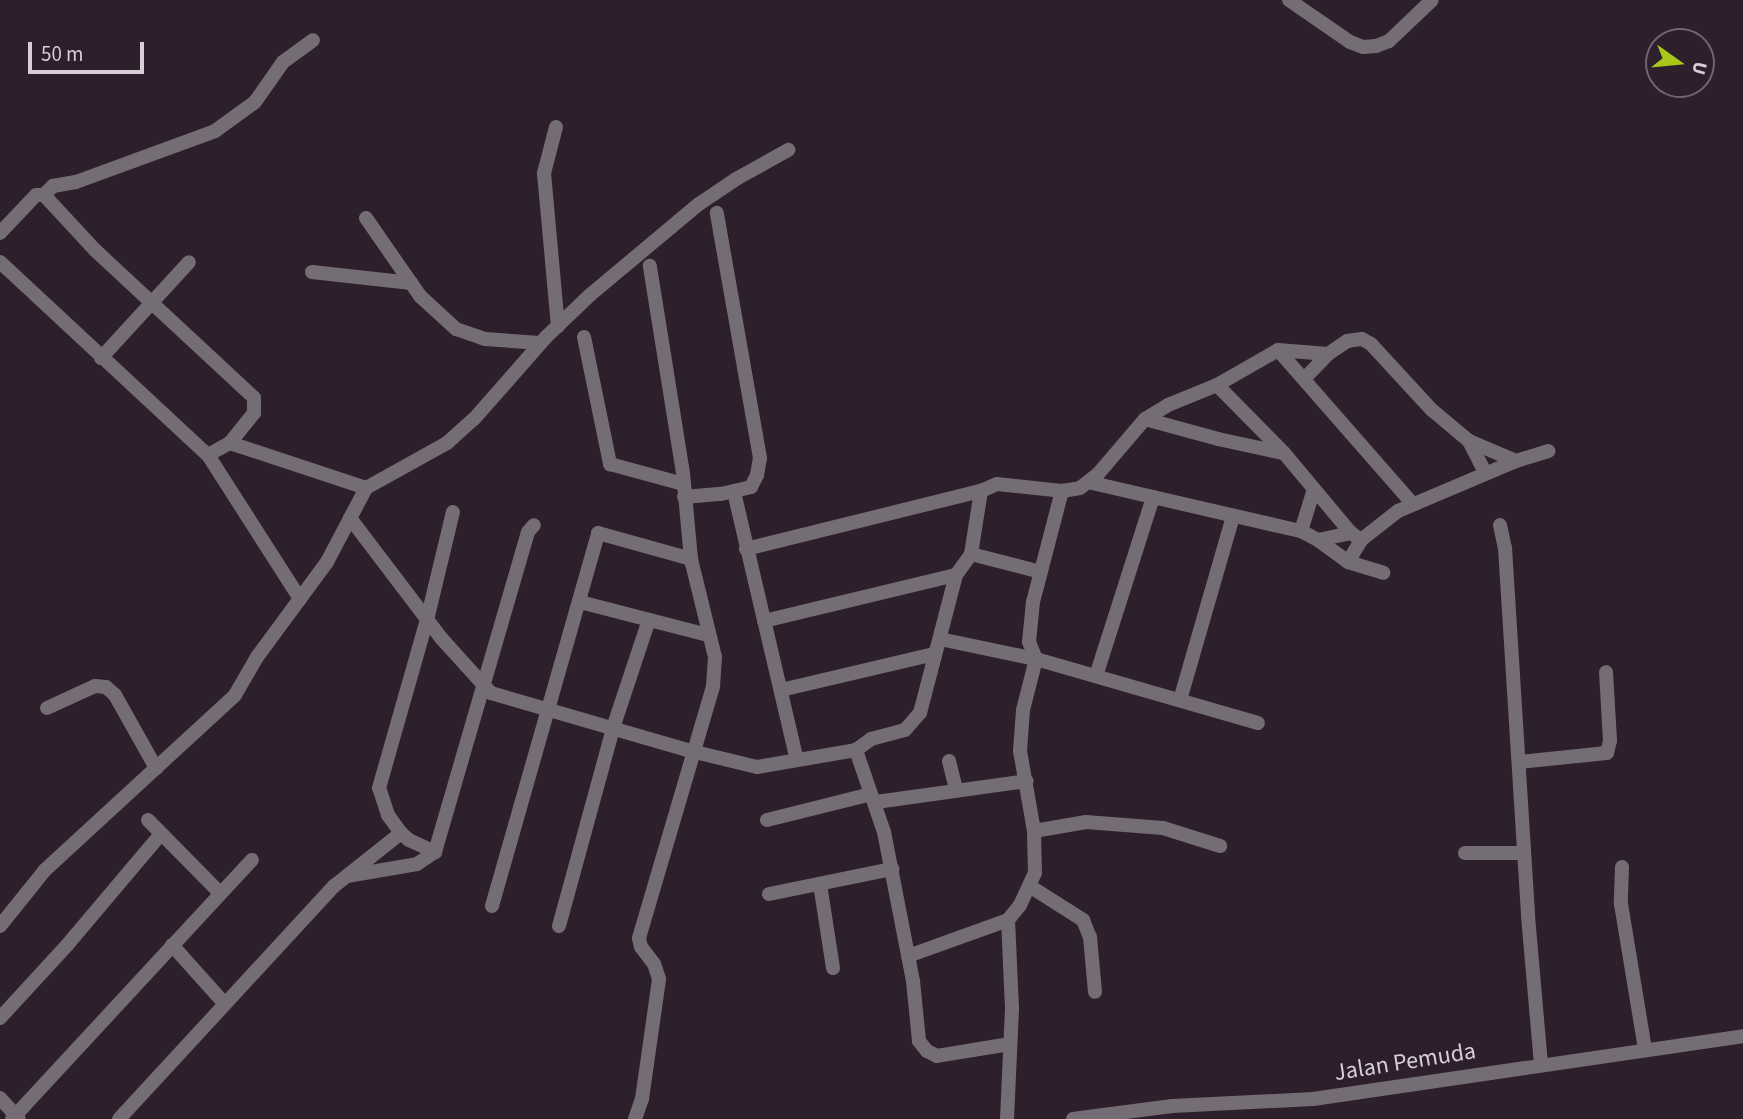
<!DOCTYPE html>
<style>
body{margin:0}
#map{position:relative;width:1743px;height:1119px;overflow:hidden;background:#2d1f2c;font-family:"Source Sans 3",sans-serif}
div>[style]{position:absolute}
.minor>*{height:14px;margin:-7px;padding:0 7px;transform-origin:7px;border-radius:7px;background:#756d74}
span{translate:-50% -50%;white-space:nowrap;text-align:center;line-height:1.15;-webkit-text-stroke:5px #2d1f2c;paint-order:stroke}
.street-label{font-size:24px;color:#d8ced6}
.north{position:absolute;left:1645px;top:28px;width:70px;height:70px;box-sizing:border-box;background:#2d1f2c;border:2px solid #716570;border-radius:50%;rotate:105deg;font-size:19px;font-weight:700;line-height:28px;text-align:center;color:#d8ced6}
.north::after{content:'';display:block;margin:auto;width:24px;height:32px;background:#a9c71b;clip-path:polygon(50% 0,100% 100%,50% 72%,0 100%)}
.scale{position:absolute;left:28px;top:42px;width:116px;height:32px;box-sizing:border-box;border:4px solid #d8ced6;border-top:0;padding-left:9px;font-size:21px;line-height:24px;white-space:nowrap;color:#d8ced6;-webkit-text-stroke:5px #2d1f2c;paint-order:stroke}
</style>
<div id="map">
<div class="minor">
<i style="left:1289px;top:0;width:74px;rotate:34.5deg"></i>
<i style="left:1350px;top:42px;width:14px;rotate:21deg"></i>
<i style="left:1363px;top:47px;width:13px;rotate:-4deg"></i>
<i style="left:1376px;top:46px;width:14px;rotate:-21deg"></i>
<i style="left:1389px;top:41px;width:59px;rotate:-43.6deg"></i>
<i style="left:556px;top:127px;width:48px;rotate:104.6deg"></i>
<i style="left:544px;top:173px;width:154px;rotate:84.8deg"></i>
<i style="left:44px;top:195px;width:13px;rotate:-45deg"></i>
<i style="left:53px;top:186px;width:23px;rotate:-10deg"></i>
<i style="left:76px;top:182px;width:148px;rotate:-20.1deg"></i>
<i style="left:215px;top:131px;width:49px;rotate:-35.9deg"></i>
<i style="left:255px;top:102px;width:49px;rotate:-55deg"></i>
<i style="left:283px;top:62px;width:37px;rotate:-36deg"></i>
<i style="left:366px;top:218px;width:95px;rotate:55.3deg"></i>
<i style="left:420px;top:296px;width:49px;rotate:42.5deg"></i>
<i style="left:456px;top:329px;width:31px;rotate:19deg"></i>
<i style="left:485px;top:339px;width:55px;rotate:4.2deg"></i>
<i style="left:0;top:233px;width:52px;rotate:-46.5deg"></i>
<i style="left:36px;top:195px;width:8px"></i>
<i style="left:44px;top:195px;width:75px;rotate:47.2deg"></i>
<i style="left:95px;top:250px;width:217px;rotate:42.9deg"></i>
<i style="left:254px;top:398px;width:15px;rotate:90deg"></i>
<i style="left:254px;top:413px;width:38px;rotate:129deg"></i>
<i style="left:0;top:262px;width:284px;rotate:42.9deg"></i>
<i style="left:208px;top:455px;width:25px;rotate:-29deg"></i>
<i style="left:230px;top:443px;width:143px;rotate:18.3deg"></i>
<i style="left:312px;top:272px;width:100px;rotate:6.3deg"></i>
<i style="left:584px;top:337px;width:130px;rotate:78.4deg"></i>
<i style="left:610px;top:464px;width:76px;rotate:15.3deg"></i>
<i style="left:1278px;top:350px;width:205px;rotate:48.8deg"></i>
<i style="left:101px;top:358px;width:130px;rotate:-47.5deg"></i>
<i style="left:1305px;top:378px;width:33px;rotate:-46deg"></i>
<i style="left:1217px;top:385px;width:95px;rotate:45.4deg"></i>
<i style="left:1284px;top:453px;width:104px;rotate:50.1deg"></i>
<i style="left:1351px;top:533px;width:12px;rotate:35deg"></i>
<i style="left:1145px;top:419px;width:76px;rotate:15.3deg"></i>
<i style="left:1218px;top:439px;width:66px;rotate:12.2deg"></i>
<i style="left:1469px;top:441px;width:35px;rotate:63deg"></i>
<i style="left:208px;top:455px;width:171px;rotate:57.4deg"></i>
<i style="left:1088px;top:482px;width:219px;rotate:13deg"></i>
<i style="left:1301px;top:531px;width:19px;rotate:28deg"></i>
<i style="left:1318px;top:540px;width:34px;rotate:-12deg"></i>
<i style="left:734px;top:492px;width:275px;rotate:76.8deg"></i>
<i style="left:684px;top:497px;width:37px;rotate:-5deg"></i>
<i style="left:721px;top:494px;width:31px;rotate:-13deg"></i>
<i style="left:751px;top:487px;width:13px;rotate:-63deg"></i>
<i style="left:757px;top:475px;width:17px;rotate:-80deg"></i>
<i style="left:760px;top:458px;width:249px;rotate:-100deg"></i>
<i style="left:350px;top:518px;width:152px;rotate:52.8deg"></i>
<i style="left:442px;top:639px;width:73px;rotate:47.8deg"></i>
<i style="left:491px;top:693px;width:208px;rotate:16.2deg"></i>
<i style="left:691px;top:751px;width:68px;rotate:13.6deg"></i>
<i style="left:757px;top:767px;width:100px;rotate:-9.7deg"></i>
<i style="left:1500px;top:525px;width:24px;rotate:78deg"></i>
<i style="left:1505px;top:548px;width:369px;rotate:86.4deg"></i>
<i style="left:1528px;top:916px;width:149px;rotate:85deg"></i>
<i style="left:1301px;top:531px;width:44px;rotate:-72.8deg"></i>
<i style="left:1318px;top:540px;width:37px;rotate:36deg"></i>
<i style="left:1348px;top:562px;width:37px;rotate:17deg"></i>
<i style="left:746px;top:549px;width:242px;rotate:-13.9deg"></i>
<i style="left:971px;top:554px;width:72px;rotate:14.4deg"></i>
<i style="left:1348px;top:562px;width:26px;rotate:-59deg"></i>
<i style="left:1361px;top:540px;width:47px;rotate:-38.1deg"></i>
<i style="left:1398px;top:511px;width:128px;rotate:-23deg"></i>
<i style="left:580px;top:602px;width:132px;rotate:14.5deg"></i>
<i style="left:764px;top:621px;width:197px;rotate:-13.5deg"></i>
<i style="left:940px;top:639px;width:98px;rotate:11.8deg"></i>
<i style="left:1036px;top:659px;width:231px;rotate:16.1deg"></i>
<i style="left:1096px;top:676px;width:188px;rotate:-72.3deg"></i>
<i style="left:781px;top:690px;width:158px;rotate:-13.2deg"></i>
<i style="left:1180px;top:700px;width:191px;rotate:-73.9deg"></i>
<i style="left:47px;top:708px;width:53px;rotate:-24.6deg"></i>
<i style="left:95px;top:686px;width:11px;rotate:5deg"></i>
<i style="left:106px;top:687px;width:12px;rotate:42deg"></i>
<i style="left:115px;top:695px;width:84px;rotate:60.7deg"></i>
<i style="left:949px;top:761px;width:30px;rotate:76deg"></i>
<i style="left:1520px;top:762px;width:87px;rotate:-5.9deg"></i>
<i style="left:1607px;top:753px;width:12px;rotate:-76deg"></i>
<i style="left:1610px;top:741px;width:69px;rotate:-93.3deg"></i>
<i style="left:876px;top:802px;width:152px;rotate:-7.9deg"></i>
<i style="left:148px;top:820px;width:103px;rotate:45.4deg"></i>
<i style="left:767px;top:820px;width:107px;rotate:-14deg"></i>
<i style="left:1034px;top:831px;width:53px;rotate:-9.8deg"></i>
<i style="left:1086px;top:822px;width:77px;rotate:4.5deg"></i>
<i style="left:1163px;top:828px;width:60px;rotate:17.5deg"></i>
<i style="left:401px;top:833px;width:22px;rotate:-126deg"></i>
<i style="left:388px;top:815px;width:28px;rotate:-108deg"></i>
<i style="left:379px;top:788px;width:175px;rotate:-74.1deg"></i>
<i style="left:427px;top:620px;width:111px;rotate:-76.5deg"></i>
<i style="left:1465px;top:853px;width:59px"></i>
<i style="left:1622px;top:867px;width:37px;rotate:92deg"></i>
<i style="left:1621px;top:904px;width:147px;rotate:80.6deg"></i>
<i style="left:348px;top:875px;width:68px;rotate:-38.4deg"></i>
<i style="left:401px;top:833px;width:11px;rotate:41deg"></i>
<i style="left:409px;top:840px;width:29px;rotate:25deg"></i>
<i style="left:820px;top:884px;width:85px;rotate:81.2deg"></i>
<i style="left:1031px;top:887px;width:62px;rotate:32.4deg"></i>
<i style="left:1083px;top:920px;width:18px;rotate:68deg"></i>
<i style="left:1090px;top:937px;width:55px;rotate:84.8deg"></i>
<i style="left:769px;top:894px;width:126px;rotate:-11.5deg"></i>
<i style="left:492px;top:906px;width:388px;rotate:-74.1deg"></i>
<i style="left:598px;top:533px;width:97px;rotate:15.6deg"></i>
<i style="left:0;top:926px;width:72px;rotate:-51.2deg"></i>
<i style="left:45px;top:870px;width:258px;rotate:-42.6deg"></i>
<i style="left:235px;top:695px;width:44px;rotate:-59.9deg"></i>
<i style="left:257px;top:657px;width:118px;rotate:-53.6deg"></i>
<i style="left:327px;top:562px;width:84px;rotate:-62.2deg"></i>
<i style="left:366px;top:488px;width:93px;rotate:-29.1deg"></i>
<i style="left:447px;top:443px;width:36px;rotate:-42deg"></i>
<i style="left:474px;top:419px;width:109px;rotate:-48.7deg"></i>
<i style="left:546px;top:337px;width:61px;rotate:-43.7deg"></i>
<i style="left:590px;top:295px;width:142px;rotate:-39.9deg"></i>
<i style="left:699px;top:204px;width:45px;rotate:-34deg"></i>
<i style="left:736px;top:179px;width:60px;rotate:-29.1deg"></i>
<i style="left:559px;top:926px;width:205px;rotate:-74.7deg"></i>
<i style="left:613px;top:728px;width:114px;rotate:-71.6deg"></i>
<i style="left:172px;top:945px;width:78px;rotate:48.1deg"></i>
<i style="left:908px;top:956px;width:106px;rotate:-19.8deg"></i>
<i style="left:0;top:1018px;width:100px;rotate:-47.4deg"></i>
<i style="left:68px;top:944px;width:144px;rotate:-49.8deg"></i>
<i style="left:1010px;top:1044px;width:74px;rotate:170.7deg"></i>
<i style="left:937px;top:1056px;width:11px;rotate:-153deg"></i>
<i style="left:927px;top:1051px;width:13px;rotate:-129deg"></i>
<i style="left:919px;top:1041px;width:60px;rotate:-95.7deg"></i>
<i style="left:913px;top:981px;width:152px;rotate:-101deg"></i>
<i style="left:884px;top:832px;width:87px;rotate:-108.9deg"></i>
<i style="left:856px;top:750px;width:19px;rotate:-36deg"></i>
<i style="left:871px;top:739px;width:35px;rotate:-15deg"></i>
<i style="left:905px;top:730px;width:23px;rotate:-49deg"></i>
<i style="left:920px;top:713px;width:143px;rotate:-75.4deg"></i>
<i style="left:956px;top:575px;width:26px;rotate:-54deg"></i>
<i style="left:971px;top:554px;width:64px;rotate:-81deg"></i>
<i style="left:981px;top:491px;width:17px;rotate:-24deg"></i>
<i style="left:997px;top:484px;width:65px;rotate:6.1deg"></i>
<i style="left:1062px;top:491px;width:18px;rotate:-9deg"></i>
<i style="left:1080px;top:488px;width:23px;rotate:-38deg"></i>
<i style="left:1098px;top:474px;width:72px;rotate:-49.5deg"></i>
<i style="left:1145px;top:419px;width:27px;rotate:-31deg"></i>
<i style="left:1168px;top:405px;width:53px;rotate:-22.2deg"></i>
<i style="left:1217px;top:385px;width:70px;rotate:-29.8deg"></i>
<i style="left:1278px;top:350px;width:50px;rotate:4.6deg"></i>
<i style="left:1328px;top:354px;width:23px;rotate:-34deg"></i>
<i style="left:1347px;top:341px;width:15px;rotate:-8deg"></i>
<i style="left:1362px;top:339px;width:10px;rotate:29deg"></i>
<i style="left:1371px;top:344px;width:90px;rotate:47.3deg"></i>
<i style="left:1432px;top:410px;width:48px;rotate:40deg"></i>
<i style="left:1469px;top:441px;width:51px;rotate:23.1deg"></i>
<i style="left:1516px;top:461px;width:34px;rotate:-17deg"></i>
<i style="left:0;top:1098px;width:28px;rotate:48deg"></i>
<i style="left:12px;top:1119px;width:353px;rotate:-47.2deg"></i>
<i style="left:119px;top:1119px;width:317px;rotate:-47.3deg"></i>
<i style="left:334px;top:886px;width:16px;rotate:-38deg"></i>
<i style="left:347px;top:876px;width:71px;rotate:-9.7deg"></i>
<i style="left:417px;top:864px;width:22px;rotate:-34deg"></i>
<i style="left:435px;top:852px;width:333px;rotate:-73.8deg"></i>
<i style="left:528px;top:532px;width:9px;rotate:-49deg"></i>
<i style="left:635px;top:1119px;width:21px;rotate:-71deg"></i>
<i style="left:642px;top:1099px;width:121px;rotate:-81.9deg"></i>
<i style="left:659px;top:979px;width:16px;rotate:-108deg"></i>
<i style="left:654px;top:964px;width:21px;rotate:-127deg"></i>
<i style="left:641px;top:947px;width:9px;rotate:-103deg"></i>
<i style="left:639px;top:938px;width:263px;rotate:-73.6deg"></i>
<i style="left:713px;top:686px;width:29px;rotate:-86deg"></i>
<i style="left:715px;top:657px;width:101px;rotate:-103.8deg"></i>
<i style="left:691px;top:559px;width:86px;rotate:-95.3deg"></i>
<i style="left:683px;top:473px;width:210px;rotate:-99.1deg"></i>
<i style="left:1007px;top:1119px;width:111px;rotate:-87.4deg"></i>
<i style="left:1012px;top:1008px;width:88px;rotate:-92.6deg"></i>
<i style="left:1008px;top:920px;width:19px;rotate:-51deg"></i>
<i style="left:1020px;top:905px;width:35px;rotate:-65deg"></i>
<i style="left:1035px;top:873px;width:42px;rotate:-91.4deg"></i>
<i style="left:1034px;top:831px;width:81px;rotate:-99.9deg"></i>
<i style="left:1020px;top:751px;width:41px;rotate:-85.8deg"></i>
<i style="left:1023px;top:710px;width:53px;rotate:-75.7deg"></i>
<i style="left:1036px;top:659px;width:18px;rotate:-112deg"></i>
<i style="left:1029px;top:642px;width:40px;rotate:-84.3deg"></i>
<i style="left:1033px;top:602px;width:115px;rotate:-75.4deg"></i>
<i style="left:1073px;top:1119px;width:100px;rotate:-7.5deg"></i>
<i style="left:1172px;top:1106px;width:141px;rotate:-2.8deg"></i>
<i style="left:1313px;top:1099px;width:435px;rotate:-8.3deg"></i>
</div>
<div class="street-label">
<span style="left:1405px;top:1062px;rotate:-9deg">Jalan Pemuda</span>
</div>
<div class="north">U</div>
<div class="scale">50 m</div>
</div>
